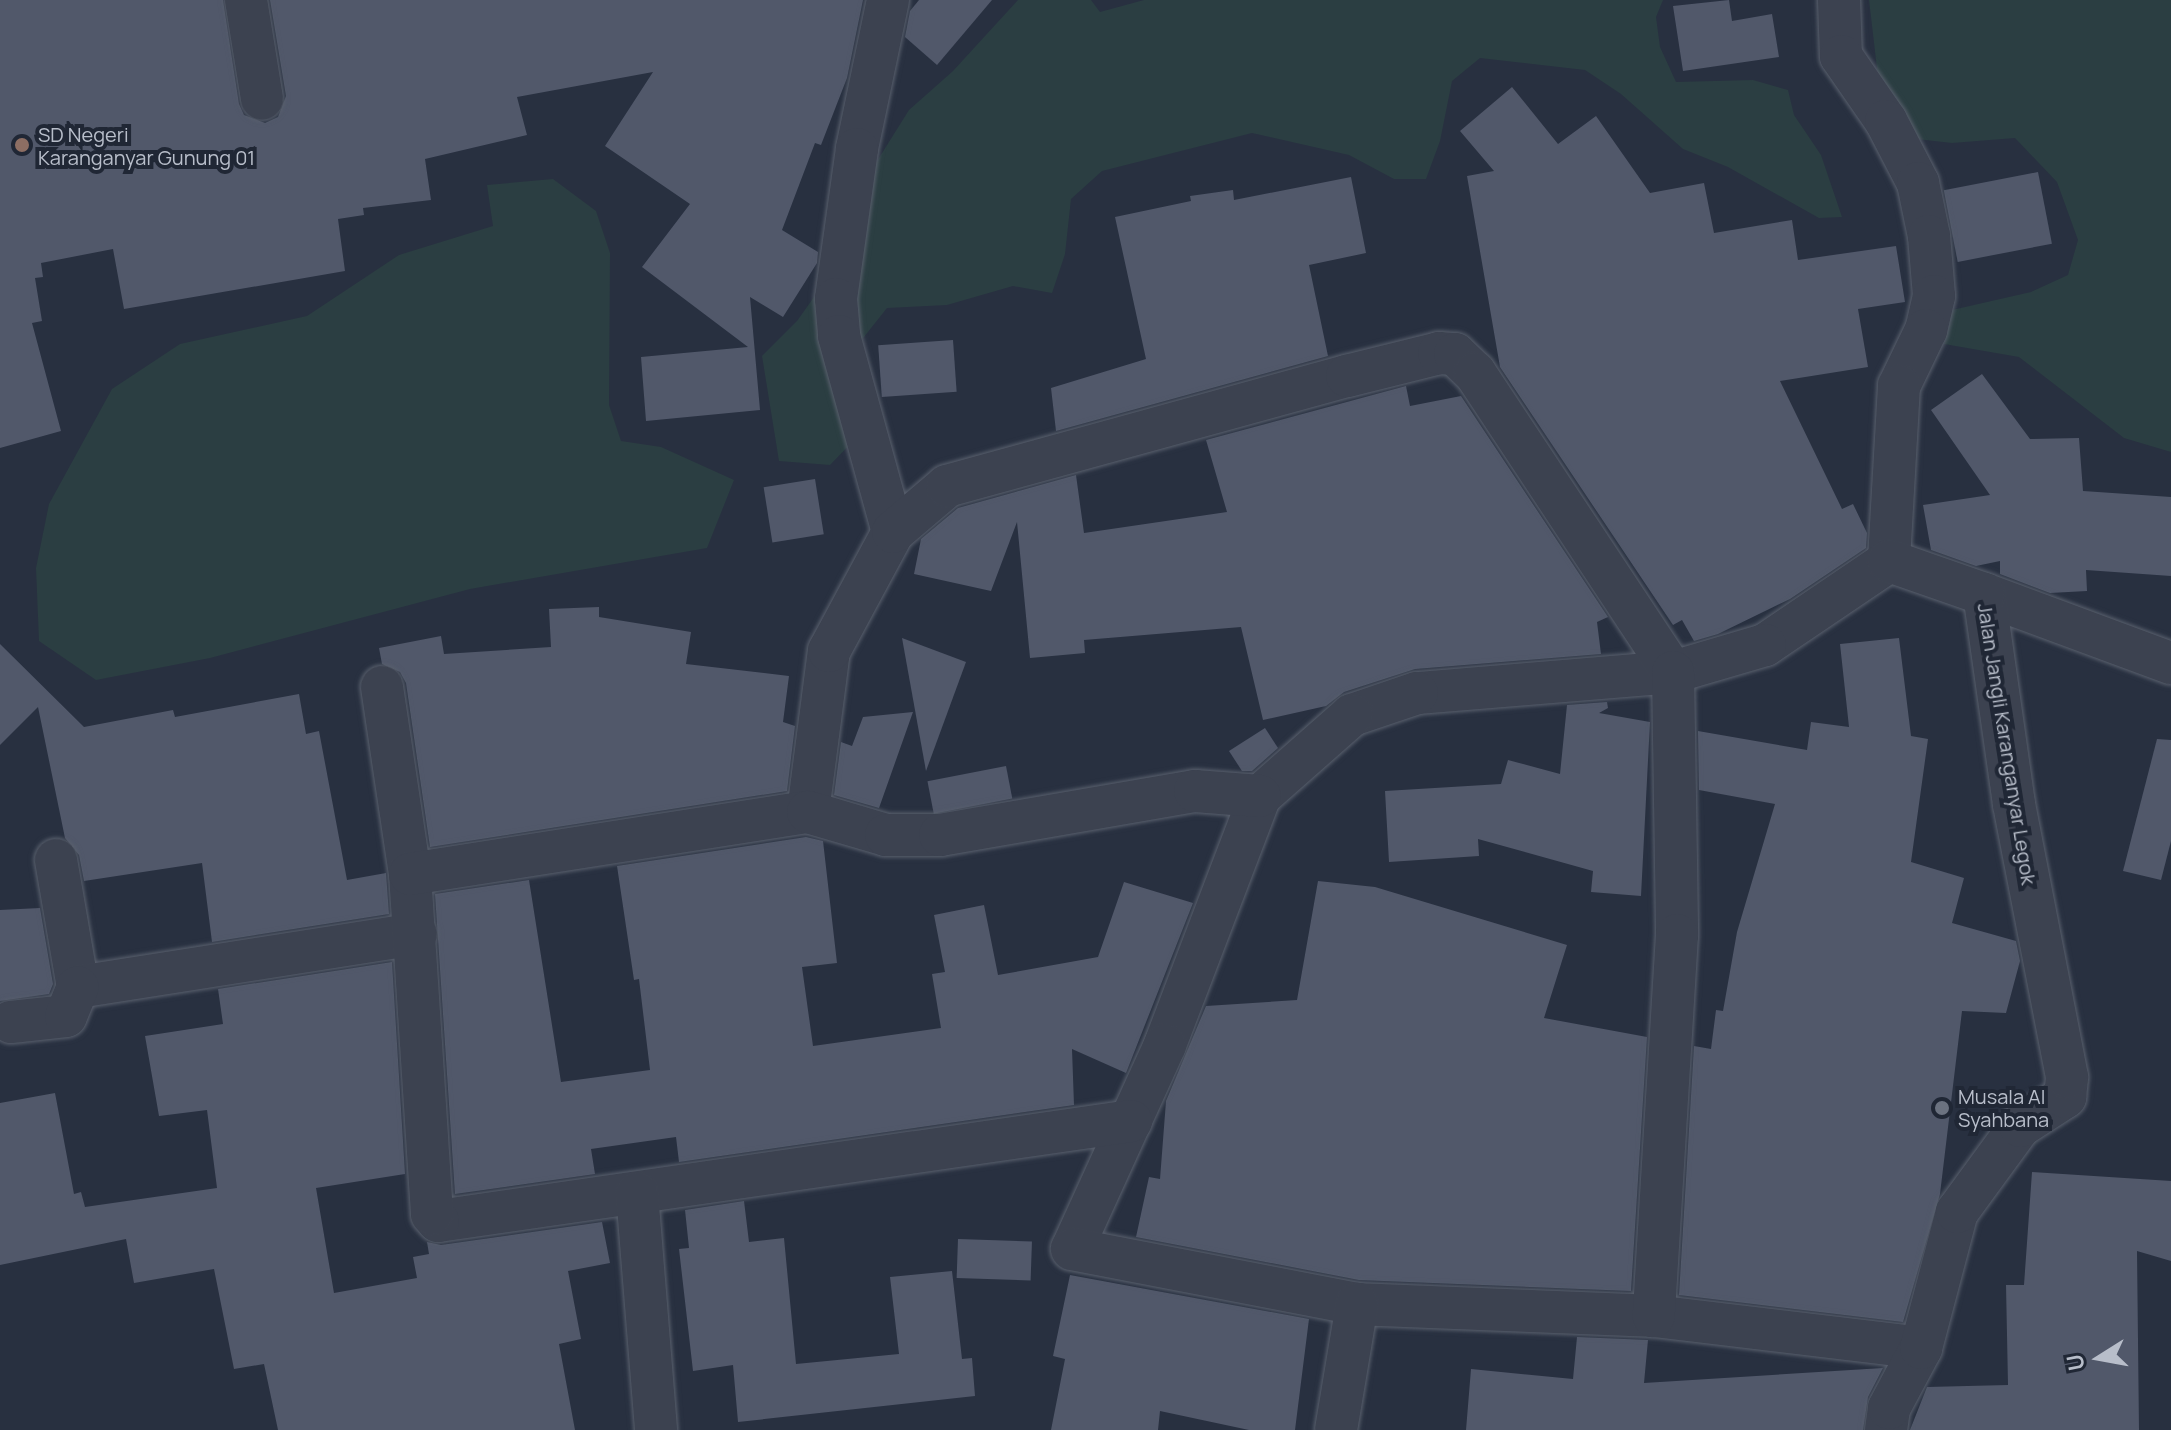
<!DOCTYPE html>
<style>
body{margin:0}
#map{position:relative;width:2171px;height:1430px;overflow:hidden;background:#283040;font-family:Manrope,sans-serif}
div>[style]{position:absolute}
.green>*{inset:0;background:#2b3e42}
.building>*{inset:0;background:#51586a;transform-origin:0 0}
.roads{filter:drop-shadow(0 0 2px #59606d) drop-shadow(0 0 2px #59606d)}
.street>*{height:42px;margin:-21px;padding:0 21px;transform-origin:21px;border-radius:21px;background:#3c4250}
.dots>*{width:22px;height:22px;translate:-50% -50%;box-sizing:border-box;border:4px solid #202735;border-radius:50%}
span{translate:-50% -50%;white-space:nowrap;text-align:center;line-height:1.15;-webkit-text-stroke:8px #202735;paint-order:stroke}
.poi-label{font-size:20px;color:#b8beca}
.left{translate:0 -50%;text-align:left}
.street-label{font-size:20px;color:#b8beca}
.north{position:absolute;left:2059px;top:1318px;width:80px;height:80px;-webkit-text-stroke:6px #202735;paint-order:stroke;rotate:259deg;font-size:22px;font-weight:700;line-height:32px;text-align:center;color:#b8beca}
.north::after{content:'';display:block;margin:auto;width:28px;height:36px;background:#b8beca;clip-path:polygon(50% 0,100% 100%,50% 72%,0 100%)}
</style>
<div id="map">
<div class="green">
<i style="clip-path:polygon(1018px 0,1091px 0,1100px 12px,1144px 0,1663px 0,1656px 17px,1660px 47px,1676px 82px,1753px 80px,1788px 90px,1794px 115px,1821px 155px,1842px 217px,1819px 218px,1728px 167px,1683px 149px,1621px 94px,1585px 70px,1480px 58px,1452px 81px,1440px 141px,1426px 179px,1394px 179px,1349px 155px,1252px 133px,1102px 171px,1071px 199px,1065px 254px,1052px 293px,1013px 286px,947px 305px,887px 308px,860px 342px,864px 430px,830px 465px,779px 461px,762px 356px,797px 321px,841px 259px,867px 177px,909px 110px,953px 71px)"></i>
<i style="clip-path:polygon(1869px 0,2171px 0,2171px 452px,2124px 438px,2019px 357px,1944px 344px,1952px 310px,2031px 292px,2068px 275px,2078px 240px,2057px 182px,2015px 138px,1952px 143px,1890px 136px,1880px 94px)"></i>
<i style="clip-path:polygon(553px 179px,596px 211px,610px 253px,609px 405px,621px 441px,661px 447px,734px 480px,707px 548px,470px 589px,210px 658px,96px 680px,39px 641px,36px 568px,49px 504px,112px 389px,180px 344px,307px 316px,399px 255px,493px 226px,487px 185px)"></i>
</div>
<div class="building">
<i style="clip-path:polygon(0 0,223px 0,239px 104px,244px 115px,265px 123px,278px 117px,286px 96px,270px 0,863px 0,847px 78px,821px 145px,815px 143px,782px 230px,818px 252px,817px 263px,783px 317px,750px 297px,760px 410px,646px 421px,641px 357px,748px 347px,642px 267px,690px 204px,605px 146px,653px 72px,517px 97px,527px 135px,425px 159px,431px 200px,363px 208px,364px 215px,338px 219px,345px 271px,124px 309px,113px 249px,41px 263px,43px 277px,35px 278px,42px 321px,32px 323px,61px 431px,0 448px)"></i>
<i style="clip-path:polygon(919px 0,992px 0,937px 65px,905px 37px,910px 11px)"></i>
<i style="clip-path:polygon(1729px 0,1732px 21px,1772px 14px,1779px 57px,1683px 71px,1673px 6px)"></i>
<i style="clip-path:polygon(1512px 87px,1558px 144px,1596px 116px,1650px 193px,1704px 183px,1714px 233px,1792px 220px,1798px 260px,1896px 246px,1905px 302px,1858px 309px,1868px 367px,1780px 381px,1842px 509px,1853px 504px,1867px 533px,1866px 548px,1790px 599px,1718px 634px,1694px 641px,1682px 620px,1673px 625px,1500px 367px,1467px 176px,1494px 171px,1460px 131px)"></i>
<i style="left:2038px;top:172px;width:73px;height:96px;rotate:79deg"></i>
<i style="clip-path:polygon(1351px 177px,1366px 253px,1309px 265px,1328px 356px,1056px 431px,1051px 388px,1146px 359px,1115px 217px,1191px 201px,1190px 196px,1233px 190px,1234px 200px)"></i>
<i style="left:953px;top:340px;width:52px;height:75px;rotate:86deg"></i>
<i style="clip-path:polygon(1982px 374px,2030px 439px,2079px 438px,2083px 491px,2171px 497px,2171px 576px,2086px 570px,2087px 591px,2050px 593px,2000px 574px,2000px 561px,1976px 566px,1931px 550px,1923px 505px,1990px 495px,1931px 410px)"></i>
<i style="clip-path:polygon(1406px 386px,1410px 406px,1461px 396px,1608px 617px,1597px 622px,1601px 654px,1415px 669px,1344px 692px,1326px 706px,1263px 720px,1241px 627px,1084px 640px,1085px 653px,1030px 658px,1017px 522px,991px 591px,914px 574px,921px 539px,958px 508px,1076px 475px,1084px 533px,1227px 512px,1206px 440px)"></i>
<i style="left:815px;top:479px;width:56px;height:52px;rotate:81deg"></i>
<i style="clip-path:polygon(599px 607px,599px 617px,691px 632px,686px 664px,789px 676px,783px 722px,795px 726px,787px 791px,430px 847px,406px 683px,400px 672px,382px 664px,379px 648px,441px 636px,444px 654px,551px 647px,549px 609px)"></i>
<i style="clip-path:polygon(902px 638px,966px 662px,926px 771px)"></i>
<i style="clip-path:polygon(1899px 638px,1911px 736px,1928px 739px,1911px 862px,1964px 878px,1952px 923px,2016px 941px,2020px 961px,2006px 1013px,1962px 1011px,1940px 1194px,1903px 1322px,1679px 1295px,1694px 1046px,1711px 1049px,1716px 1010px,1723px 1011px,1737px 932px,1775px 804px,1699px 790px,1698px 731px,1807px 750px,1811px 722px,1849px 727px,1840px 644px)"></i>
<i style="clip-path:polygon(0 644px,84px 727px,173px 710px,175px 717px,299px 694px,306px 734px,319px 731px,347px 880px,386px 873px,389px 914px,212px 942px,202px 863px,84px 881px,79px 855px,65px 838px,38px 707px,0 745px)"></i>
<i style="clip-path:polygon(1607px 702px,1608px 708px,1599px 713px,1650px 722px,1641px 896px,1591px 892px,1593px 871px,1478px 839px,1479px 856px,1389px 862px,1385px 791px,1501px 784px,1508px 760px,1560px 774px,1567px 705px)"></i>
<i style="clip-path:polygon(913px 712px,879px 808px,834px 795px,841px 742px,852px 746px,863px 717px)"></i>
<i style="clip-path:polygon(1265px 728px,1278px 748px,1252px 771px,1242px 771px,1229px 751px)"></i>
<i style="clip-path:polygon(2157px 739px,2171px 740px,2171px 841px,2161px 880px,2123px 871px)"></i>
<i style="left:1006px;top:766px;width:33px;height:80px;rotate:79deg"></i>
<i style="clip-path:polygon(806px 837px,823px 841px,837px 963px,802px 967px,813px 1046px,941px 1028px,932px 974px,945px 972px,934px 915px,984px 905px,998px 975px,1098px 957px,1124px 882px,1193px 903px,1126px 1073px,1072px 1049px,1074px 1105px,679px 1162px,676px 1137px,591px 1149px,595px 1174px,455px 1194px,435px 894px,529px 880px,561px 1082px,650px 1070px,639px 979px,634px 980px,617px 866px)"></i>
<i style="clip-path:polygon(1318px 881px,1375px 887px,1567px 945px,1544px 1018px,1647px 1037px,1631px 1291px,1359px 1280px,1136px 1237px,1149px 1177px,1160px 1179px,1166px 1101px,1206px 1006px,1297px 1000px)"></i>
<i style="clip-path:polygon(40px 908px,53px 984px,49px 994px,0 1001px,0 910px)"></i>
<i style="clip-path:polygon(392px 962px,405px 1174px,316px 1188px,334px 1293px,417px 1278px,413px 1257px,429px 1254px,427px 1242px,441px 1245px,602px 1222px,610px 1263px,568px 1271px,581px 1339px,559px 1344px,575px 1430px,278px 1430px,264px 1364px,234px 1369px,214px 1269px,134px 1283px,126px 1239px,0 1265px,0 1103px,55px 1093px,74px 1194px,81px 1192px,85px 1207px,217px 1188px,207px 1110px,159px 1116px,145px 1036px,223px 1024px,218px 989px)"></i>
<i style="clip-path:polygon(2032px 1172px,2171px 1181px,2171px 1261px,2137px 1251px,2139px 1430px,1910px 1430px,1927px 1387px,2008px 1385px,2006px 1285px,2024px 1285px)"></i>
<i style="clip-path:polygon(744px 1201px,749px 1242px,784px 1238px,796px 1364px,899px 1354px,890px 1277px,952px 1271px,962px 1359px,972px 1358px,975px 1396px,738px 1422px,733px 1365px,693px 1371px,679px 1249px,689px 1248px,685px 1210px)"></i>
<i style="left:958px;top:1239px;width:74px;height:39px;rotate:2deg"></i>
<i style="clip-path:polygon(1070px 1275px,1309px 1319px,1295px 1430px,1249px 1430px,1160px 1411px,1158px 1430px,1051px 1430px,1065px 1359px,1053px 1356px)"></i>
<i style="clip-path:polygon(1577px 1337px,1648px 1340px,1644px 1383px,1883px 1368px,1868px 1397px,1863px 1430px,1466px 1430px,1471px 1369px,1573px 1379px)"></i>
</div>
<div class="roads">
<div class="street">
<i style="left:246px;top:0;width:100px;rotate:80.8deg"></i>
<i style="left:888px;top:0;width:152px;rotate:101.8deg"></i>
<i style="left:857px;top:149px;width:151px;rotate:98deg"></i>
<i style="left:836px;top:299px;width:37px;rotate:85deg"></i>
<i style="left:839px;top:336px;width:203px;rotate:74.6deg"></i>
<i style="left:1839px;top:0;width:56px;rotate:88deg"></i>
<i style="left:1841px;top:56px;width:79px;rotate:55.3deg"></i>
<i style="left:1886px;top:121px;width:70px;rotate:62.7deg"></i>
<i style="left:1918px;top:183px;width:54px;rotate:78.3deg"></i>
<i style="left:1929px;top:236px;width:60px;rotate:85.2deg"></i>
<i style="left:1934px;top:296px;width:35px;rotate:103deg"></i>
<i style="left:1926px;top:330px;width:62px;rotate:115.7deg"></i>
<i style="left:1899px;top:386px;width:175px;rotate:93.3deg"></i>
<i style="left:1889px;top:561px;width:150px;rotate:145.9deg"></i>
<i style="left:1765px;top:645px;width:96px;rotate:163.6deg"></i>
<i style="left:1673px;top:672px;width:257px;rotate:175.3deg"></i>
<i style="left:1417px;top:693px;width:69px;rotate:161.3deg"></i>
<i style="left:1352px;top:715px;width:123px;rotate:138.6deg"></i>
<i style="left:1260px;top:796px;width:267px;rotate:110.9deg"></i>
<i style="left:1165px;top:1045px;width:224px;rotate:114.5deg"></i>
<i style="left:1072px;top:1249px;width:290px;rotate:10.9deg"></i>
<i style="left:1357px;top:1304px;width:297px;rotate:2.3deg"></i>
<i style="left:1654px;top:1316px;width:269px;rotate:6.8deg"></i>
<i style="left:1984px;top:594px;width:199px;rotate:20.3deg"></i>
<i style="left:382px;top:687px;width:189px;rotate:81.5deg"></i>
<i style="left:808px;top:812px;width:162px;rotate:-82.6deg"></i>
<i style="left:829px;top:651px;width:135px;rotate:-61.7deg"></i>
<i style="left:893px;top:532px;width:71px;rotate:-40.4deg"></i>
<i style="left:947px;top:486px;width:415px;rotate:-15.4deg"></i>
<i style="left:1347px;top:376px;width:95px;rotate:-14deg"></i>
<i style="left:1439px;top:353px;width:16px;rotate:4deg"></i>
<i style="left:1455px;top:354px;width:28px;rotate:44deg"></i>
<i style="left:1475px;top:373px;width:359px;rotate:56.5deg"></i>
<i style="left:1673px;top:672px;width:263px;rotate:89.1deg"></i>
<i style="left:1677px;top:935px;width:382px;rotate:93.5deg"></i>
<i style="left:56px;top:860px;width:129px;rotate:80.2deg"></i>
<i style="left:78px;top:987px;width:342px;rotate:-8.9deg"></i>
<i style="left:11px;top:1022px;width:55px;rotate:-6.2deg"></i>
<i style="left:66px;top:1016px;width:31px;rotate:-68deg"></i>
<i style="left:1131px;top:1121px;width:700px;rotate:171.79deg"></i>
<i style="left:438px;top:1221px;width:9px;rotate:-131deg"></i>
<i style="left:432px;top:1214px;width:341px;rotate:-93.7deg"></i>
<i style="left:410px;top:874px;width:403px;rotate:-8.9deg"></i>
<i style="left:808px;top:812px;width:81px;rotate:16.4deg"></i>
<i style="left:886px;top:835px;width:54px"></i>
<i style="left:940px;top:835px;width:259px;rotate:-9.8deg"></i>
<i style="left:1195px;top:791px;width:65px;rotate:4.4deg"></i>
<i style="left:637px;top:1193px;width:238px;rotate:85.4deg"></i>
<i style="left:1336px;top:1430px;width:128px;rotate:-80.5deg"></i>
<i style="left:1886px;top:1430px;width:22px;rotate:-82deg"></i>
<i style="left:1889px;top:1408px;width:68px;rotate:-61.9deg"></i>
<i style="left:1921px;top:1348px;width:141px;rotate:-75.2deg"></i>
<i style="left:1957px;top:1212px;width:107px;rotate:-53.8deg"></i>
<i style="left:2020px;top:1126px;width:54px;rotate:-32.8deg"></i>
<i style="left:2065px;top:1097px;width:20px;rotate:-84deg"></i>
<i style="left:2067px;top:1077px;width:278px;rotate:-101deg"></i>
<i style="left:2014px;top:804px;width:212px;rotate:-98.1deg"></i>
<i style="left:1984px;top:594px;width:101px;rotate:-160.8deg"></i>
</div>
</div>
<div class="dots">
<i style="left:22px;top:145px;background:#8d6e63"></i>
<i style="left:1942px;top:1108px;background:#6b7280"></i>
</div>
<div class="poi-label">
<span class="left" style="left:38px;top:146px">SD Negeri<br>Karanganyar Gunung 01</span>
<span class="left" style="left:1958px;top:1108px">Musala Al<br>Syahbana</span>
</div>
<div class="street-label">
<span style="left:2007px;top:744px;rotate:81deg">Jalan Jangli Karanganyar Legok</span>
</div>
<div class="north">U</div>
</div>
